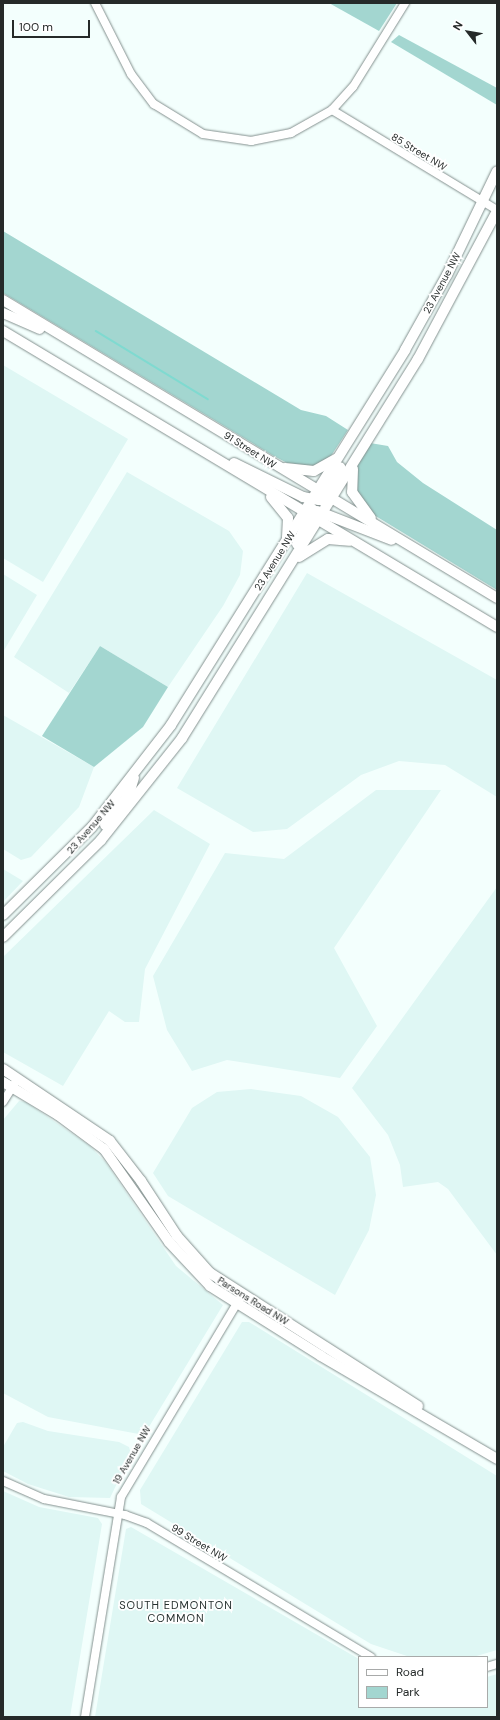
<!DOCTYPE html>
<style>
body{margin:0}
#map{position:relative;width:500px;height:1720px;overflow:hidden;background:#f3fffd;font-family:"DM Sans",sans-serif}
div>[style]{position:absolute}
.built>*{inset:0;background:#dff7f4}
.green>*{inset:0;background:#a3d6d0}
.stream>*{height:1.5px;margin:-0.75px;padding:0 0.75px;transform-origin:0.75px;border-radius:0.75px;background:#7fdad0}
.roads{filter:drop-shadow(0 0 1px #84918f) drop-shadow(0 0 1px #84918f)}
.minor>*{height:8px;margin:-4px;padding:0 4px;transform-origin:4px;border-radius:4px;background:#fff}
.major>*{height:10px;margin:-5px;padding:0 5px;transform-origin:5px;border-radius:5px;background:#fff}
span{translate:-50% -50%;white-space:nowrap;text-align:center;line-height:1.15;-webkit-text-stroke:3.5px #fff;paint-order:stroke}
.street-label{font-size:10px;color:#252a29}
.neighbourhood-label{font-size:11px;color:#26312f;letter-spacing:1px}
.frame{position:absolute;inset:0;border:4px solid #252a29;pointer-events:none}
.legend{position:absolute;left:358px;top:1656px;width:130px;height:52px;box-sizing:border-box;background:#fff;border:1px solid #a8aaa9;margin:0;padding:5px 7px;list-style:none;font-size:12px;color:#252a29}
.legend li{display:flex;align-items:center;gap:8px;height:20px}
.legend b{width:20px;border:1px solid #a8aaa9}
.north{position:absolute;left:448px;top:12px;width:40px;height:40px;-webkit-text-stroke:3px #fff;paint-order:stroke;rotate:301deg;font-size:11px;font-weight:700;line-height:16px;text-align:center;color:#252a29}
.north::after{content:'';display:block;margin:auto;width:14px;height:18px;background:#252a29;clip-path:polygon(50% 0,100% 100%,50% 72%,0 100%)}
.scale{position:absolute;left:12px;top:20px;width:78px;height:18px;box-sizing:border-box;border:2px solid #252a29;border-top:0;padding-left:5px;font-size:12px;line-height:14px;white-space:nowrap;color:#252a29;-webkit-text-stroke:3px #fff;paint-order:stroke}
</style>
<div id="map">
<div class="built">
<i style="clip-path:polygon(3px 365px,128px 439px,43px 582px,3px 558px)"></i>
<i style="clip-path:polygon(127px 472px,229px 531px,243px 551px,240px 575px,223px 606px,168px 687px,100px 646px,69px 693px,14px 657px)"></i>
<i style="clip-path:polygon(307px 573px,497px 680px,497px 797px,445px 765px,399px 761px,361px 775px,287px 829px,253px 832px,177px 788px)"></i>
<i style="clip-path:polygon(3px 574px,37px 595px,3px 652px)"></i>
<i style="clip-path:polygon(3px 715px,94px 767px,79px 807px,31px 857px,21px 860px,3px 849px)"></i>
<i style="clip-path:polygon(376px 790px,441px 790px,334px 948px,377px 1026px,340px 1078px,227px 1060px,192px 1071px,167px 1030px,153px 976px,225px 853px,284px 859px)"></i>
<i style="clip-path:polygon(154px 810px,210px 844px,145px 969px,139px 1022px,125px 1022px,109px 1011px,63px 1086px,3px 1052px,3px 957px)"></i>
<i style="clip-path:polygon(3px 869px,23px 881px,3px 902px)"></i>
<i style="clip-path:polygon(497px 887px,497px 1255px,448px 1189px,438px 1182px,403px 1187px,400px 1165px,388px 1135px,352px 1088px)"></i>
<i style="clip-path:polygon(251px 1089px,301px 1096px,338px 1117px,370px 1157px,376px 1195px,369px 1230px,335px 1295px,168px 1196px,153px 1173px,192px 1108px,217px 1092px)"></i>
<i style="clip-path:polygon(19px 1101px,26px 1102px,90px 1146px,106px 1163px,176px 1266px,223px 1305px,144px 1435px,48px 1417px,3px 1393px,3px 1120px)"></i>
<i style="clip-path:polygon(242px 1322px,249px 1322px,497px 1476px,497px 1650px,473px 1657px,410px 1657px,371px 1644px,141px 1504px,140px 1490px)"></i>
<i style="clip-path:polygon(23px 1422px,48px 1431px,119px 1442px,129px 1447px,131px 1454px,110px 1498px,69px 1497px,28px 1484px,3px 1471px,3px 1447px,17px 1423px)"></i>
<i style="clip-path:polygon(3px 1491px,39px 1507px,98px 1518px,102px 1524px,70px 1717px,3px 1717px)"></i>
<i style="clip-path:polygon(131px 1527px,359px 1659px,359px 1707px,487px 1707px,487px 1677px,497px 1674px,497px 1717px,95px 1717px,126px 1529px)"></i>
</div>
<div class="green">
<i style="clip-path:polygon(329px 3px,397px 3px,379px 31px)"></i>
<i style="clip-path:polygon(399px 35px,497px 88px,497px 105px,391px 42px)"></i>
<i style="clip-path:polygon(3px 231px,301px 410px,326px 416px,348px 430px,331px 456px,316px 467px,287px 463px,272px 455px,3px 293px)"></i>
<i style="clip-path:polygon(370px 443px,388px 446px,397px 462px,423px 483px,497px 530px,497px 590px,374px 515px,356px 492px,354px 471px)"></i>
<i style="clip-path:polygon(100px 646px,168px 687px,143px 727px,94px 767px,42px 736px)"></i>
</div>
<div class="stream">
<i style="left:96px;top:331px;width:131px;rotate:31.3deg"></i>
</div>
<div class="roads">
<div class="minor">
<i style="left:95px;top:3px;width:80px;rotate:63.1deg"></i>
<i style="left:131px;top:74px;width:38px;rotate:53deg"></i>
<i style="left:154px;top:104px;width:57px;rotate:31.5deg"></i>
<i style="left:203px;top:134px;width:49px;rotate:8.3deg"></i>
<i style="left:251px;top:141px;width:41px;rotate:-11.3deg"></i>
<i style="left:291px;top:133px;width:47px;rotate:-29.3deg"></i>
<i style="left:332px;top:110px;width:31px;rotate:-48deg"></i>
<i style="left:353px;top:87px;width:99px;rotate:-58.2deg"></i>
<i style="left:332px;top:110px;width:193px;rotate:31.2deg"></i>
<i style="left:3px;top:1102px;width:22px;rotate:-58deg"></i>
<i style="left:3px;top:1481px;width:45px;rotate:23.7deg"></i>
<i style="left:44px;top:1499px;width:83px;rotate:11.2deg"></i>
<i style="left:125px;top:1515px;width:23px;rotate:20deg"></i>
<i style="left:147px;top:1523px;width:261px;rotate:30.9deg"></i>
<i style="left:487px;top:1667px;width:10px;rotate:-17deg"></i>
<i style="left:85px;top:1717px;width:223px;rotate:-80.7deg"></i>
<i style="left:121px;top:1497px;width:232px;rotate:-59.1deg"></i>
</div>
<div class="major">
<i style="left:3px;top:300px;width:577px;rotate:31.1deg"></i>
<i style="left:3px;top:313px;width:40px;rotate:23.4deg"></i>
<i style="left:3px;top:331px;width:576px;rotate:30.93deg"></i>
<i style="left:234px;top:463px;width:77px;rotate:26.2deg"></i>
<i style="left:303px;top:497px;width:16px;rotate:11deg"></i>
<i style="left:285px;top:468px;width:29px;rotate:6deg"></i>
<i style="left:314px;top:471px;width:26px;rotate:-29deg"></i>
<i style="left:353px;top:469px;width:23px;rotate:92deg"></i>
<i style="left:352px;top:492px;width:32px;rotate:54deg"></i>
<i style="left:271px;top:497px;width:27px;rotate:51deg"></i>
<i style="left:288px;top:518px;width:20px;rotate:93deg"></i>
<i style="left:323px;top:501px;width:38px;rotate:-63deg"></i>
<i style="left:317px;top:511px;width:80px;rotate:21.1deg"></i>
<i style="left:297px;top:544px;width:38px;rotate:-65deg"></i>
<i style="left:299px;top:557px;width:34px;rotate:-32deg"></i>
<i style="left:328px;top:539px;width:21px;rotate:5deg"></i>
<i style="left:105px;top:825px;width:39px;rotate:-52deg"></i>
<i style="left:129px;top:794px;width:17px;rotate:-73deg"></i>
<i style="left:3px;top:915px;width:125px;rotate:-44.7deg"></i>
<i style="left:92px;top:827px;width:129px;rotate:-52.2deg"></i>
<i style="left:171px;top:725px;width:442px;rotate:-58deg"></i>
<i style="left:405px;top:350px;width:86px;rotate:-60.8deg"></i>
<i style="left:447px;top:275px;width:115px;rotate:-64.3deg"></i>
<i style="left:3px;top:937px;width:138px;rotate:-44.7deg"></i>
<i style="left:101px;top:840px;width:130px;rotate:-51.5deg"></i>
<i style="left:182px;top:738px;width:446px;rotate:-58.1deg"></i>
<i style="left:418px;top:359px;width:168px;rotate:-61.9deg"></i>
<i style="left:3px;top:1069px;width:129px;rotate:33.9deg"></i>
<i style="left:110px;top:1141px;width:51px;rotate:52.2deg"></i>
<i style="left:141px;top:1181px;width:66px;rotate:56.8deg"></i>
<i style="left:177px;top:1236px;width:50px;rotate:48.3deg"></i>
<i style="left:210px;top:1273px;width:247px;rotate:32.6deg"></i>
<i style="left:3px;top:1082px;width:64px;rotate:31deg"></i>
<i style="left:58px;top:1115px;width:57px;rotate:36.5deg"></i>
<i style="left:104px;top:1149px;width:113px;rotate:55deg"></i>
<i style="left:169px;top:1242px;width:60px;rotate:47deg"></i>
<i style="left:210px;top:1286px;width:131px;rotate:32.2deg"></i>
<i style="left:321px;top:1356px;width:204px;rotate:30.3deg"></i>
</div>
</div>
<div class="street-label">
<span style="left:419px;top:152px;rotate:31deg">85 Street NW</span>
<span style="left:442px;top:283px;rotate:-62deg">23 Avenue NW</span>
<span style="left:250px;top:450px;rotate:32deg">91 Street NW</span>
<span style="left:275px;top:561px;rotate:-58deg">23 Avenue NW</span>
<span style="left:91px;top:827px;rotate:-49deg">23 Avenue NW</span>
<span style="left:253px;top:1301px;rotate:32deg">Parsons Road NW</span>
<span style="left:132px;top:1455px;rotate:-60deg">19 Avenue NW</span>
<span style="left:199px;top:1543px;rotate:31deg">99 Street NW</span>
</div>
<div class="neighbourhood-label">
<span style="left:176px;top:1612px">SOUTH EDMONTON<br>COMMON</span>
</div>
<div class="frame"></div>
<ul class="legend">
<li><b style="height:5px;background:#fff"></b>Road</li>
<li><b style="height:11px;background:#a3d6d0"></b>Park</li>
</ul>
<div class="north">N</div>
<div class="scale">100 m</div>
</div>
